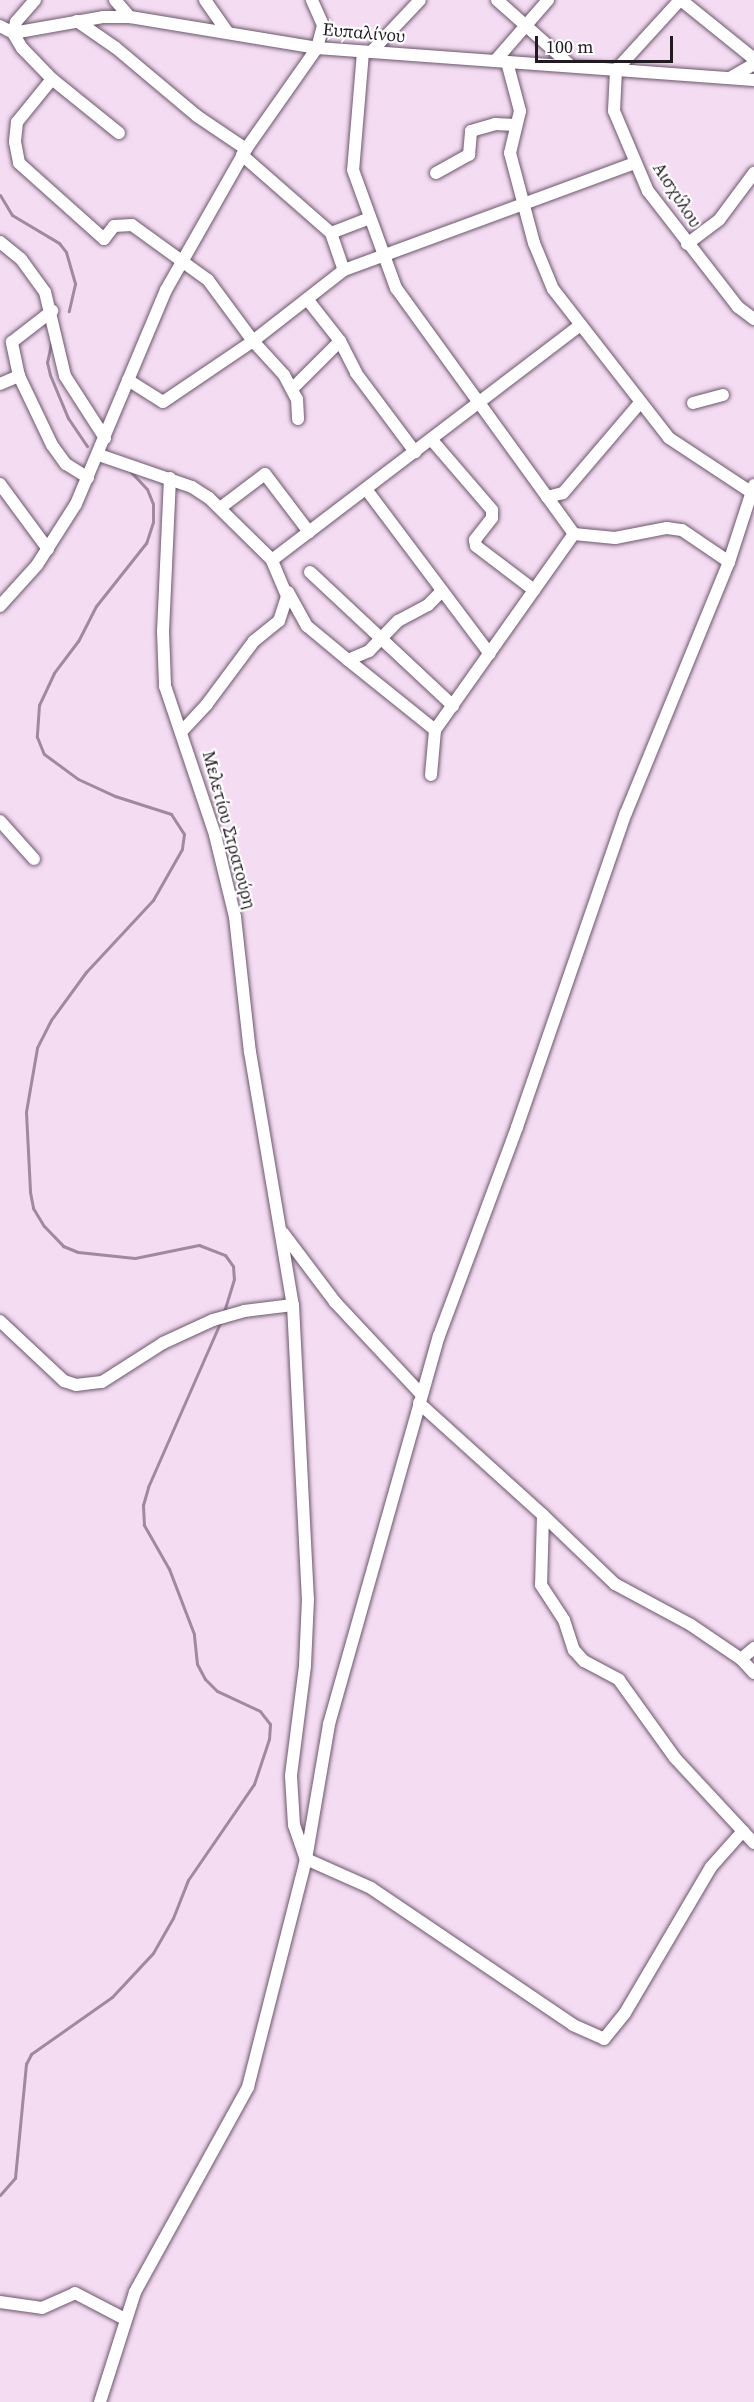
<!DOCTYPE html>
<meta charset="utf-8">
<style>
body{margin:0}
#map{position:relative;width:754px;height:2402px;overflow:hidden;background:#f4dcf3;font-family:"Source Serif 4",serif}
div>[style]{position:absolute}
.stream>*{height:3px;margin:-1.5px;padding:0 1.5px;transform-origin:1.5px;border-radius:1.5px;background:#a189a0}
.roads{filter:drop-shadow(0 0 2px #6c576b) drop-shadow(0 0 2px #6c576b)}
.minor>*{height:12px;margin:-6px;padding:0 6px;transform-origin:6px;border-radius:6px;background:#fff}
span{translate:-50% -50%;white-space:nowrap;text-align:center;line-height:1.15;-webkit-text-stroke:4.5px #fff;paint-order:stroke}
.street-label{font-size:18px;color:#221a22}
.scale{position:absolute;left:535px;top:36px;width:138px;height:27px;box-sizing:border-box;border:3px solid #221a22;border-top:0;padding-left:8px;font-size:18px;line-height:21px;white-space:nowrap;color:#221a22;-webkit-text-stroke:4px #fff;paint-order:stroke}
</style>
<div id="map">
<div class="stream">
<i style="left:0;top:195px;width:23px;rotate:59deg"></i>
<i style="left:12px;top:215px;width:55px;rotate:30.8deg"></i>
<i style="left:59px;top:243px;width:11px;rotate:52deg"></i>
<i style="left:66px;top:252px;width:33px;rotate:74deg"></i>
<i style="left:75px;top:284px;width:28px;rotate:103deg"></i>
<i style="left:52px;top:339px;width:24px;rotate:102deg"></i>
<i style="left:47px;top:362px;width:13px;rotate:77deg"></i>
<i style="left:50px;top:375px;width:47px;rotate:67.3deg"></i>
<i style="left:68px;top:418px;width:34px;rotate:56deg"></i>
<i style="left:131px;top:472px;width:23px;rotate:47deg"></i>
<i style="left:147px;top:489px;width:16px;rotate:68deg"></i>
<i style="left:153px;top:504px;width:18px;rotate:90deg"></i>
<i style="left:153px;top:522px;width:22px;rotate:108deg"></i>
<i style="left:146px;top:543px;width:80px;rotate:128.4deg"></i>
<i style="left:96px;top:606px;width:39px;rotate:117deg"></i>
<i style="left:78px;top:641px;width:40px;rotate:127deg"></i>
<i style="left:54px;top:673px;width:35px;rotate:115deg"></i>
<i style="left:39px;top:705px;width:32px;rotate:94deg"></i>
<i style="left:37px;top:737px;width:18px;rotate:68deg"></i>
<i style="left:44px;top:754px;width:42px;rotate:36.3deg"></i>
<i style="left:78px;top:779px;width:41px;rotate:24.7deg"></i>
<i style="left:115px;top:796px;width:59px;rotate:17.8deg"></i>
<i style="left:171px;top:814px;width:24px;rotate:57deg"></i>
<i style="left:184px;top:834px;width:15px;rotate:98deg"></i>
<i style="left:182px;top:849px;width:59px;rotate:119.6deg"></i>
<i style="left:153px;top:900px;width:98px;rotate:132.9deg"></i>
<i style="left:86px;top:972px;width:59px;rotate:126.1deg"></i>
<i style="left:51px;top:1020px;width:31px;rotate:117deg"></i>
<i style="left:37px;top:1048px;width:65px;rotate:99.8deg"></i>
<i style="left:26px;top:1112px;width:80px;rotate:87.1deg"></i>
<i style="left:30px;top:1192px;width:16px;rotate:79deg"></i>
<i style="left:33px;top:1208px;width:21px;rotate:59deg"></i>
<i style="left:44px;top:1226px;width:28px;rotate:46deg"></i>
<i style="left:63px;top:1246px;width:16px;rotate:22deg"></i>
<i style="left:78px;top:1252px;width:57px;rotate:6deg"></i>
<i style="left:135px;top:1258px;width:65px;rotate:-11.5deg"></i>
<i style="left:199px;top:1245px;width:28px;rotate:21deg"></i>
<i style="left:225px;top:1255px;width:14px;rotate:54deg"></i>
<i style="left:233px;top:1266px;width:13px;rotate:86deg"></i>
<i style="left:234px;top:1279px;width:34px;rotate:107deg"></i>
<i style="left:0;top:2195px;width:23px;rotate:-49deg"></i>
<i style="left:15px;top:2178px;width:115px;rotate:-84.5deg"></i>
<i style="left:26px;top:2064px;width:11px;rotate:-63deg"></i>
<i style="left:31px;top:2054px;width:99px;rotate:-35.1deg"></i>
<i style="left:112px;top:1997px;width:60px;rotate:-47deg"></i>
<i style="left:153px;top:1953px;width:40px;rotate:-60.3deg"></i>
<i style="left:173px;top:1918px;width:41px;rotate:-68.5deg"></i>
<i style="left:188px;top:1880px;width:116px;rotate:-55.5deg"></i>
<i style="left:254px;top:1784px;width:47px;rotate:-71.6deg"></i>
<i style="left:269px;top:1739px;width:15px;rotate:-86deg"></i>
<i style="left:270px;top:1724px;width:16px;rotate:-128deg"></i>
<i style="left:260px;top:1711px;width:47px;rotate:-155.1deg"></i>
<i style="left:217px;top:1691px;width:17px;rotate:-135deg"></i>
<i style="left:205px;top:1679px;width:17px;rotate:-118deg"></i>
<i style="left:197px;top:1664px;width:30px;rotate:-96deg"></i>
<i style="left:194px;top:1634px;width:70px;rotate:-111deg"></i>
<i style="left:169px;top:1569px;width:51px;rotate:-119.6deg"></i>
<i style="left:144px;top:1525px;width:20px;rotate:-93deg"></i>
<i style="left:143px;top:1505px;width:19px;rotate:-74deg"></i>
<i style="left:148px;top:1487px;width:181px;rotate:-66.3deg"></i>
</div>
<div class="roads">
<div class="minor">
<i style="left:35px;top:0;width:29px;rotate:131deg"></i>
<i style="left:16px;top:22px;width:11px;rotate:105deg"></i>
<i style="left:13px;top:33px;width:17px;rotate:59deg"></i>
<i style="left:22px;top:48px;width:43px;rotate:45.9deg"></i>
<i style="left:52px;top:79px;width:86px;rotate:38.9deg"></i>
<i style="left:115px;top:0;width:23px;rotate:49deg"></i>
<i style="left:205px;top:0;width:39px;rotate:55deg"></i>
<i style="left:497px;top:0;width:99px;rotate:41.7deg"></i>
<i style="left:680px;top:0;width:95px;rotate:132.4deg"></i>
<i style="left:616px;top:70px;width:41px;rotate:92.8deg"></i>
<i style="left:614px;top:111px;width:87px;rotate:67deg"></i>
<i style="left:648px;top:191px;width:147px;rotate:52.2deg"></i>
<i style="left:738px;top:307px;width:20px;rotate:37deg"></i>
<i style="left:681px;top:0;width:94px;rotate:38.9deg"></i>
<i style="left:77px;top:21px;width:47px;rotate:34.7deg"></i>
<i style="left:116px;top:48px;width:106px;rotate:40deg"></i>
<i style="left:197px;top:116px;width:59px;rotate:34deg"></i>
<i style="left:0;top:26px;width:15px;rotate:28deg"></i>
<i style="left:13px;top:33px;width:91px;rotate:-10.1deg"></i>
<i style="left:103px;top:17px;width:27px"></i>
<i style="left:130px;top:17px;width:190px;rotate:9.4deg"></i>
<i style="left:317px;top:48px;width:438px;rotate:4.2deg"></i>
<i style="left:363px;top:52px;width:118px;rotate:94.8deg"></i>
<i style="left:353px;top:170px;width:126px;rotate:70deg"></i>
<i style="left:396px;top:288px;width:304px;rotate:54.1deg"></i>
<i style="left:574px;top:534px;width:41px;rotate:5.6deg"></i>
<i style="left:615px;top:538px;width:53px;rotate:-10.9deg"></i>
<i style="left:667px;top:528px;width:15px;rotate:8deg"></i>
<i style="left:682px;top:530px;width:57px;rotate:34.2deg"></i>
<i style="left:371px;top:52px;width:71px;rotate:-46.7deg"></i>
<i style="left:495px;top:61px;width:81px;rotate:-49deg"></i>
<i style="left:507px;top:62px;width:51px;rotate:75.1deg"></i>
<i style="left:520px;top:111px;width:43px;rotate:103.4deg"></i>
<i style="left:510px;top:153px;width:93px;rotate:75.1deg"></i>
<i style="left:534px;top:243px;width:50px;rotate:67.6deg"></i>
<i style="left:553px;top:289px;width:189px;rotate:52.1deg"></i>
<i style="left:669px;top:438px;width:102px;rotate:33.4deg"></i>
<i style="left:730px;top:78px;width:28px;rotate:-30deg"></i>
<i style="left:52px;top:79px;width:55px;rotate:129.1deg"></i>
<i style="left:17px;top:122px;width:20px;rotate:96deg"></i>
<i style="left:15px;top:142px;width:21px;rotate:79deg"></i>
<i style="left:19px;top:163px;width:114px;rotate:41.8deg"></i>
<i style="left:104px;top:239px;width:16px;rotate:-52deg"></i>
<i style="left:114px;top:226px;width:18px;rotate:-3deg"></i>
<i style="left:132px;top:225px;width:94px;rotate:35.9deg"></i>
<i style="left:208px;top:280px;width:76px;rotate:53.6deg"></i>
<i style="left:253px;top:341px;width:46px;rotate:47.6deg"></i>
<i style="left:284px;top:375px;width:27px;rotate:62deg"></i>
<i style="left:297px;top:399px;width:20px;rotate:87deg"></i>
<i style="left:242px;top:155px;width:118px;rotate:41.2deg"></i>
<i style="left:331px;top:233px;width:39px;rotate:71deg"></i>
<i style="left:436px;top:173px;width:38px;rotate:-29deg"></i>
<i style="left:469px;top:155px;width:24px;rotate:-85deg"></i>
<i style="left:471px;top:131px;width:25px;rotate:-16deg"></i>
<i style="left:495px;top:124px;width:21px;rotate:3deg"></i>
<i style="left:331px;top:233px;width:40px;rotate:-21deg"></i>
<i style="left:0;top:242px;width:27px;rotate:39deg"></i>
<i style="left:21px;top:259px;width:41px;rotate:54deg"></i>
<i style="left:45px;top:292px;width:86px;rotate:76.6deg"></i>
<i style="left:65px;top:376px;width:74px;rotate:57.2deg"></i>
<i style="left:687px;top:244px;width:40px;rotate:-37deg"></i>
<i style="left:719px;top:220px;width:59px;rotate:-53.3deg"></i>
<i style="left:307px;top:299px;width:53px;rotate:51.8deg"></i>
<i style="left:340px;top:341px;width:36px;rotate:63deg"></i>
<i style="left:356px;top:373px;width:99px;rotate:53.2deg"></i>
<i style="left:19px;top:376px;width:76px;rotate:64.4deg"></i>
<i style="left:52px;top:445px;width:24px;rotate:54deg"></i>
<i style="left:66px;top:464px;width:26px;rotate:32deg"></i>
<i style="left:128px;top:380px;width:41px;rotate:32.2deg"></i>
<i style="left:163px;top:402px;width:109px;rotate:-34.1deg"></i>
<i style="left:253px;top:341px;width:115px;rotate:-38deg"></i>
<i style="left:344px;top:270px;width:310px;rotate:-20.2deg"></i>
<i style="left:0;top:384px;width:21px;rotate:-23deg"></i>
<i style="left:19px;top:376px;width:35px;rotate:-102deg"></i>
<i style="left:12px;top:342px;width:51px;rotate:-37.8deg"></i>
<i style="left:292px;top:389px;width:68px;rotate:-45deg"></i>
<i style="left:693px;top:403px;width:31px;rotate:-15deg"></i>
<i style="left:431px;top:439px;width:94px;rotate:49.3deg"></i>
<i style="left:492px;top:510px;width:8px;rotate:90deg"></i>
<i style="left:492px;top:518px;width:28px;rotate:128deg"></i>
<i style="left:475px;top:540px;width:6px;rotate:81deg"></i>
<i style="left:476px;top:546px;width:73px;rotate:37.2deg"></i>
<i style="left:99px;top:455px;width:98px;rotate:19deg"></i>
<i style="left:192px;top:487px;width:20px;rotate:33deg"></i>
<i style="left:209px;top:498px;width:88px;rotate:44.5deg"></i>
<i style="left:170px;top:478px;width:153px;rotate:92.6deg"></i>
<i style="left:163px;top:631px;width:55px;rotate:87.9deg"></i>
<i style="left:165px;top:686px;width:157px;rotate:71.4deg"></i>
<i style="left:215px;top:835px;width:84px;rotate:76.3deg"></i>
<i style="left:235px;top:917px;width:136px;rotate:83.7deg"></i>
<i style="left:250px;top:1052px;width:257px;rotate:80.4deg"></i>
<i style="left:293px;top:1305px;width:294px;rotate:87.1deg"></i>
<i style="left:308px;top:1599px;width:67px;rotate:92.6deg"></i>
<i style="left:305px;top:1666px;width:111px;rotate:97.3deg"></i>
<i style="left:291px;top:1776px;width:49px;rotate:86.5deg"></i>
<i style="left:294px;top:1825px;width:36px;rotate:71deg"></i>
<i style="left:306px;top:1859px;width:71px;rotate:24deg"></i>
<i style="left:371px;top:1888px;width:244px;rotate:34.1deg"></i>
<i style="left:573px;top:2025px;width:34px;rotate:24deg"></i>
<i style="left:604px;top:2039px;width:33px;rotate:-51deg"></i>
<i style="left:625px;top:2013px;width:169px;rotate:-59.5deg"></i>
<i style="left:711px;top:1867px;width:48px;rotate:-48.4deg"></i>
<i style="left:0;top:484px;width:81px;rotate:53.6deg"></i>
<i style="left:366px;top:489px;width:206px;rotate:53.1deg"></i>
<i style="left:547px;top:497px;width:16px;rotate:-14deg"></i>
<i style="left:563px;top:493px;width:118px;rotate:-49.5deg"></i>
<i style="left:220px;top:508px;width:56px;rotate:-37.1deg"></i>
<i style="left:265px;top:474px;width:73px;rotate:52.8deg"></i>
<i style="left:310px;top:572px;width:196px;rotate:43.1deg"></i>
<i style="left:288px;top:592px;width:39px;rotate:61deg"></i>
<i style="left:307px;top:626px;width:53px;rotate:39.7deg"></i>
<i style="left:348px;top:660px;width:23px;rotate:-23deg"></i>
<i style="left:369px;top:651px;width:42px;rotate:-46deg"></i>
<i style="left:398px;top:621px;width:34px;rotate:-28deg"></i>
<i style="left:428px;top:605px;width:20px;rotate:-45deg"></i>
<i style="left:0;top:606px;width:55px;rotate:-47.9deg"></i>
<i style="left:37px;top:565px;width:72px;rotate:-57.4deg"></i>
<i style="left:76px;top:504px;width:232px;rotate:-67.2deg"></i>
<i style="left:166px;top:290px;width:162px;rotate:-60.4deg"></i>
<i style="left:246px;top:149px;width:123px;rotate:-54.9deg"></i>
<i style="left:317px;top:48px;width:24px;rotate:-75deg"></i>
<i style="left:323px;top:25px;width:27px;rotate:-114deg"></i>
<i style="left:348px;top:660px;width:112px;rotate:38.8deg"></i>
<i style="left:183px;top:730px;width:35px;rotate:-47deg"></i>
<i style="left:207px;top:704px;width:79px;rotate:-53.3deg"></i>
<i style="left:254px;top:641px;width:32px;rotate:-39deg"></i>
<i style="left:279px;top:621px;width:26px;rotate:-72deg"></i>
<i style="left:287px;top:596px;width:39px;rotate:-113deg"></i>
<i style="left:272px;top:560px;width:387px;rotate:-37.3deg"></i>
<i style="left:431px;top:775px;width:45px;rotate:-84.9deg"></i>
<i style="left:435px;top:730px;width:240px;rotate:-54.7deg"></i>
<i style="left:0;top:821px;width:51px;rotate:48.2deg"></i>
<i style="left:283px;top:1233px;width:86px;rotate:53deg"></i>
<i style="left:335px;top:1302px;width:126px;rotate:46.9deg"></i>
<i style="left:0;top:1321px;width:88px;rotate:43.2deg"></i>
<i style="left:64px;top:1381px;width:13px;rotate:18deg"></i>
<i style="left:76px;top:1385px;width:26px;rotate:-7deg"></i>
<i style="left:102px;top:1382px;width:72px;rotate:-32.6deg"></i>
<i style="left:163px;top:1343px;width:55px;rotate:-24.7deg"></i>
<i style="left:213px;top:1320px;width:32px;rotate:-16deg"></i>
<i style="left:244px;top:1311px;width:49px;rotate:-7deg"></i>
<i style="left:419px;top:1403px;width:167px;rotate:42.1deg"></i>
<i style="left:543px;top:1515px;width:70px;rotate:91.6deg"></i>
<i style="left:541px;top:1585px;width:42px;rotate:56.7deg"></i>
<i style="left:564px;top:1620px;width:32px;rotate:72deg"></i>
<i style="left:574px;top:1650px;width:15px;rotate:48deg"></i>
<i style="left:584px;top:1661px;width:40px;rotate:28deg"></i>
<i style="left:619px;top:1680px;width:96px;rotate:54.3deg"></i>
<i style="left:675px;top:1758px;width:116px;rotate:47.1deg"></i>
<i style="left:543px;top:1515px;width:100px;rotate:43.8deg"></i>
<i style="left:615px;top:1584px;width:86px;rotate:28.3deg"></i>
<i style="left:691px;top:1625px;width:60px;rotate:34.2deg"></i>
<i style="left:741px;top:1659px;width:17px;rotate:-40deg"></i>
<i style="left:741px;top:1659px;width:19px;rotate:47deg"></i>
<i style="left:0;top:2302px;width:42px;rotate:8.1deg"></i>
<i style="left:42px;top:2308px;width:36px;rotate:-24deg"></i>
<i style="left:75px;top:2293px;width:56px;rotate:27.5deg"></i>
<i style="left:100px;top:2402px;width:115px;rotate:-72.3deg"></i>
<i style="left:135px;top:2292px;width:234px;rotate:-61.1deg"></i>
<i style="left:248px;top:2087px;width:235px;rotate:-75.7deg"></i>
<i style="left:306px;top:1859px;width:137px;rotate:-80.3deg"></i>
<i style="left:329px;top:1724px;width:403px;rotate:-74.2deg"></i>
<i style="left:439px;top:1336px;width:223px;rotate:-69.5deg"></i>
<i style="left:517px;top:1127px;width:332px;rotate:-70.9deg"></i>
<i style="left:626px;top:813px;width:271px;rotate:-67.7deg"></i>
<i style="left:729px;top:562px;width:81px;rotate:-72deg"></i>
</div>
</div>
<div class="street-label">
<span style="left:364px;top:33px;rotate:5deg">Ευπαλίνου</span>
<span style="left:677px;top:195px;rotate:57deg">Αισχύλου</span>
<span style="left:229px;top:830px;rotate:75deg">Μελετίου Στρατούρη</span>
</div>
<div class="scale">100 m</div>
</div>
